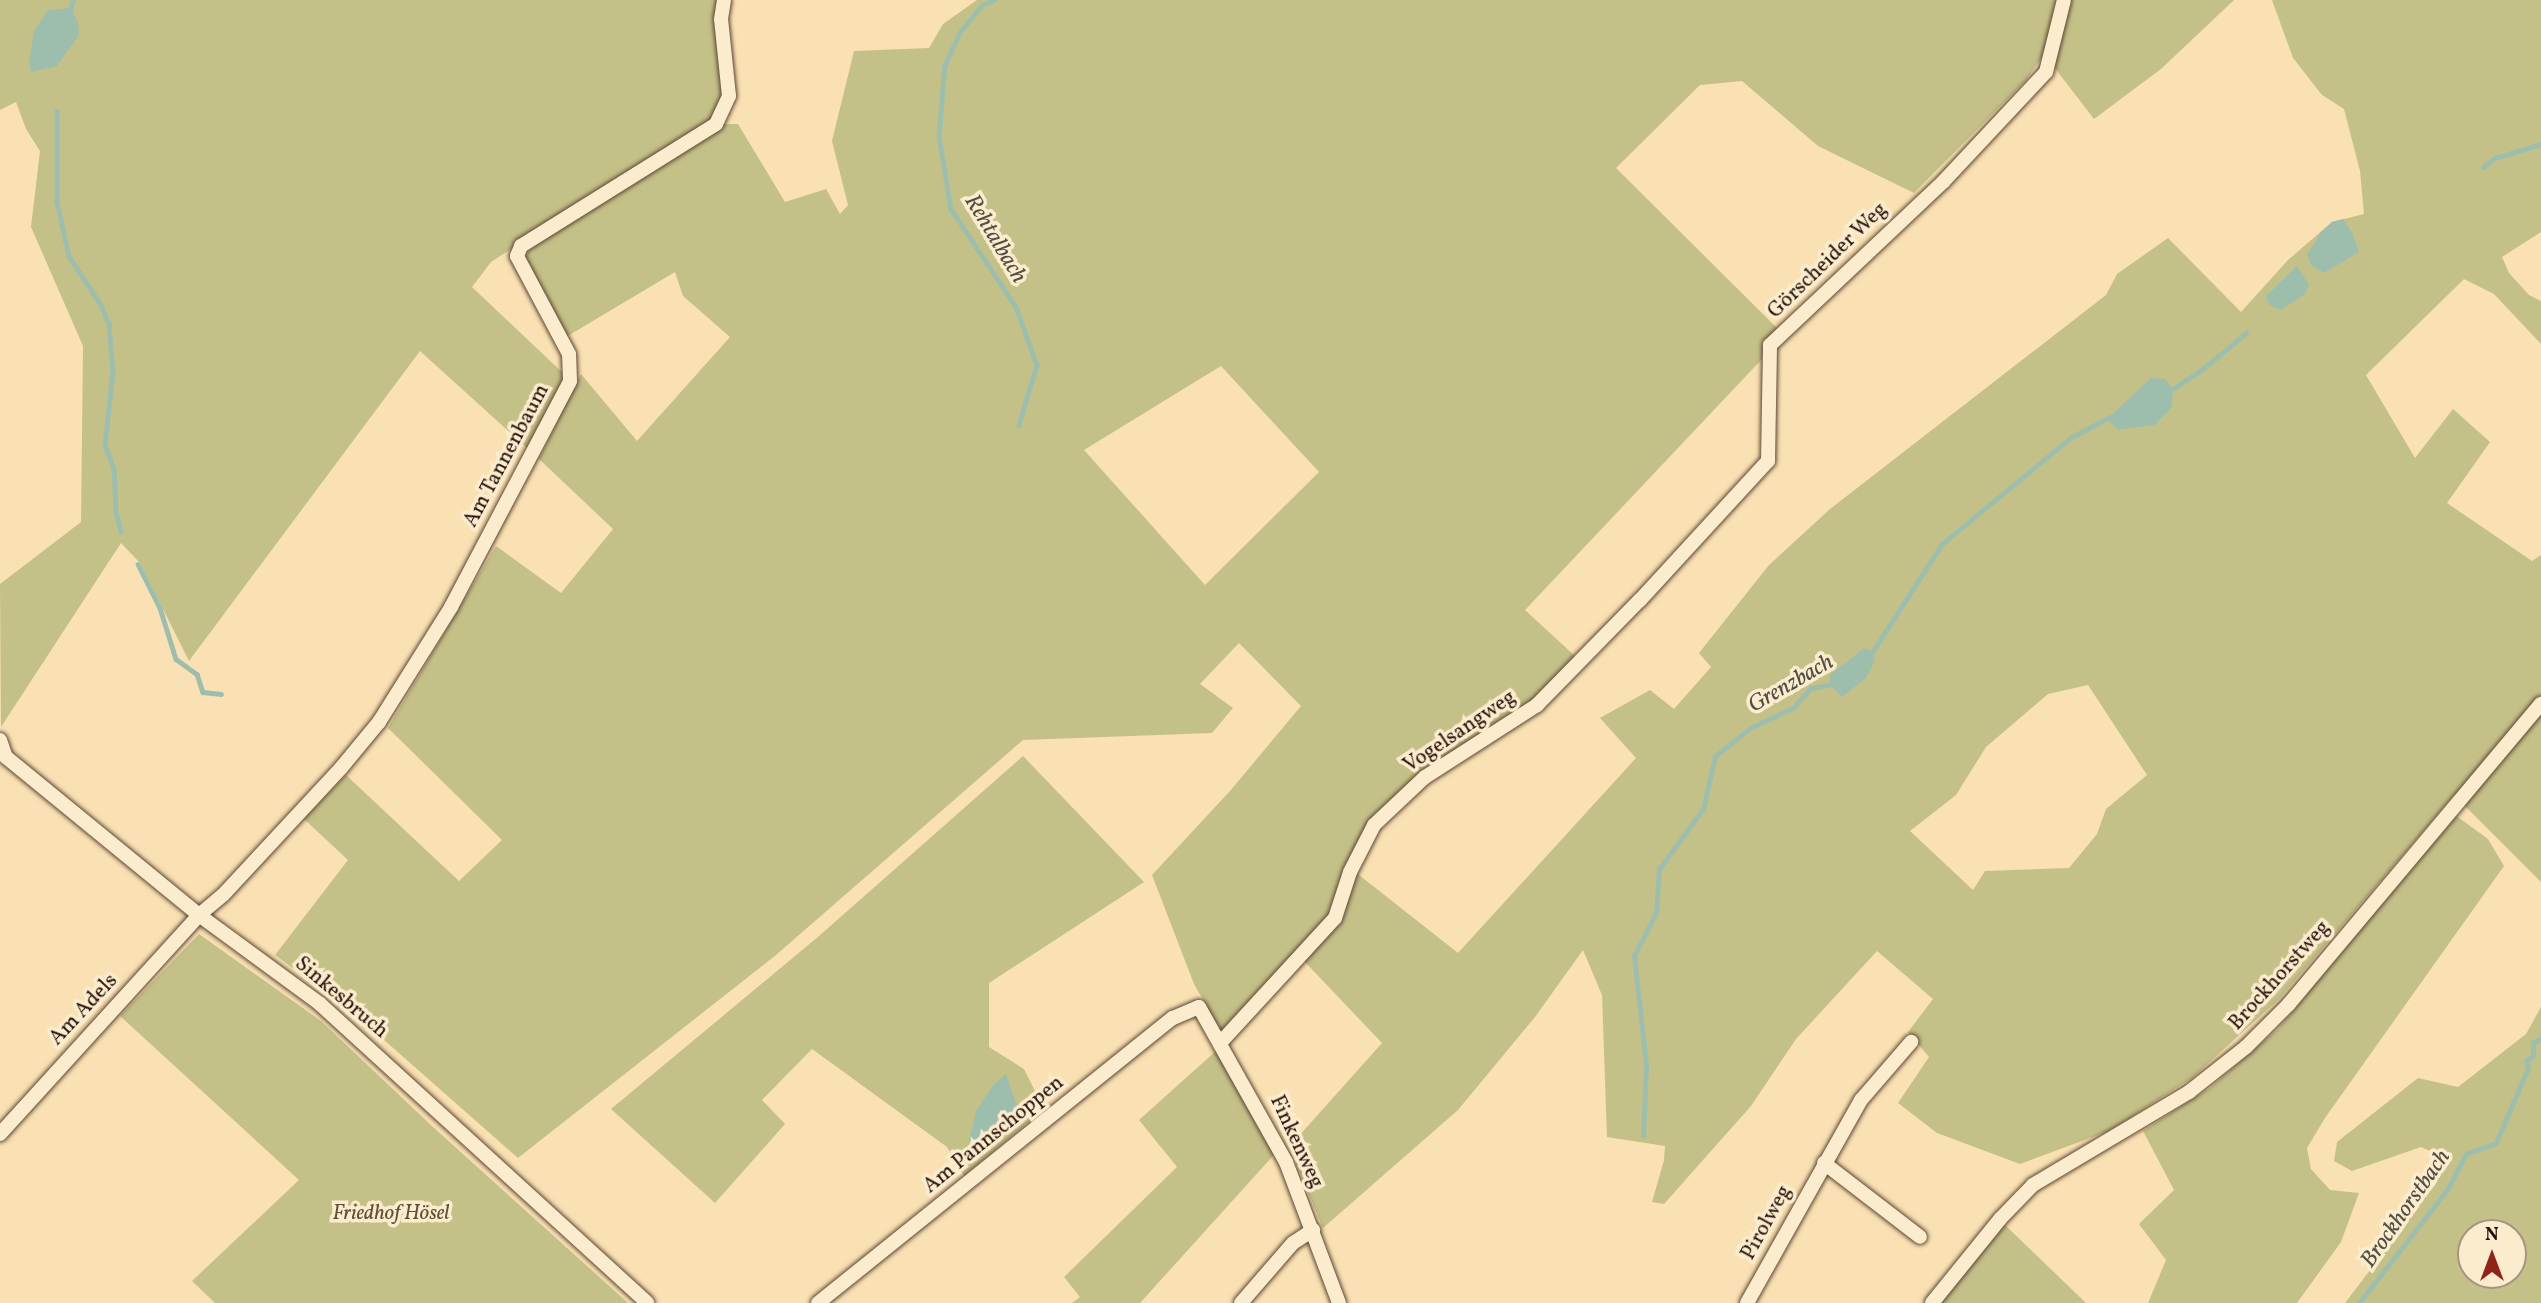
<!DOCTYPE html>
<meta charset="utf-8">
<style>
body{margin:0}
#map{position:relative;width:2541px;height:1303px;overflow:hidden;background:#fae1b3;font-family:Vollkorn,serif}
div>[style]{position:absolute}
.green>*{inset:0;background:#c4c188}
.water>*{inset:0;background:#9ebead}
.stream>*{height:4.5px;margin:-2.25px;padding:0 2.25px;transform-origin:2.25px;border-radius:2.25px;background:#9ebead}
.roads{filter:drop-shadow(0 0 2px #5c4634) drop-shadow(0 0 2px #5c4634)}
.minor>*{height:14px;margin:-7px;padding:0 7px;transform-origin:7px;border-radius:7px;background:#fcecce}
span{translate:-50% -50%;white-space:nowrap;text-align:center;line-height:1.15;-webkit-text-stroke:7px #fcecce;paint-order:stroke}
.street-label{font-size:21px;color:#27120a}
.park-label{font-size:21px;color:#5e4f36;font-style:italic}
.water-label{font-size:23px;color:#514e43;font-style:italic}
.north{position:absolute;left:2457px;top:1219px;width:70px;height:70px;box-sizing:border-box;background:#fcecce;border:2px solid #a79580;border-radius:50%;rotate:0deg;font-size:19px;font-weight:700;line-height:28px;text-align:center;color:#27120a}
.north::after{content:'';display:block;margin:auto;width:24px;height:32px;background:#8f2418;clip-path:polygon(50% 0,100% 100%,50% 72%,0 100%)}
</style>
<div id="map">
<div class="green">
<i style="clip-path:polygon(0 0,721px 0,726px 97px,712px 119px,702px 126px,491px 262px,472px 287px,565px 375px,527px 448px,420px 351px,189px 661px,140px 563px,121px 543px,1px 727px,0 584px,81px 522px,83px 346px,31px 227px,40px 151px,26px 129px,16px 102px,0 110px)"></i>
<i style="clip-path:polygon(evenodd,977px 0,2056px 0,2044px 54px,2026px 80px,1914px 193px,1818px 146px,1742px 81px,1700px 85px,1616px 168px,1778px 329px,1763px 358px,1525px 610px,1576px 657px,1534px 702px,1369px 823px,1354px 871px,1458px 953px,1636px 758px,1600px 718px,1650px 690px,1674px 709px,1711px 667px,1699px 653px,1769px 565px,1830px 509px,2106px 295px,2117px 274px,2168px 238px,2241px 312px,2288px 260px,2332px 222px,2364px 214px,2360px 171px,2344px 109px,2322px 95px,2293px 58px,2272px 0,2541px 0,2541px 232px,2502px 257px,2509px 273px,2529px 295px,2541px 301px,2541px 344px,2494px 294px,2464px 279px,2366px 375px,2415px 458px,2453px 409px,2490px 442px,2447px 503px,2532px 561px,2541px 555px,2541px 882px,2454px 795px,2279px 999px,2193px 1077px,2109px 1131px,2020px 1164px,1937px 1133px,1898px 1103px,1929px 1057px,1908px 1032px,1933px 999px,1877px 951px,1796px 1039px,1751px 1106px,1664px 1204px,1652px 1202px,1664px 1160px,1665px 1146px,1607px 1137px,1602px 995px,1583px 950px,1535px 1017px,1458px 1110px,1323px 1228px,1289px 1147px,1382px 1043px,1304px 961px,1223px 1035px,1194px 984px,1152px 875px,1230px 791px,1301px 706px,1239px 643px,1200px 684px,1233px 708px,1212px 733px,1023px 740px,776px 955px,518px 1158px,350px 1010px,275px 955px,348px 860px,304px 819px,346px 775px,459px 881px,502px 840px,388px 728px,496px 546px,561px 593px,613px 529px,539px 459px,581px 374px,637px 441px,730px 337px,683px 296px,675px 272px,566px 337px,525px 259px,530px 248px,722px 124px,738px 124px,785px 202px,826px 189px,840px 214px,848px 205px,832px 141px,854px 51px,929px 48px,943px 24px,977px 0,1221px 366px,1319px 472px,1205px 585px,1084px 450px,1221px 366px,977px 0,2088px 685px,2147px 775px,2106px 809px,2097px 834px,2069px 868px,1985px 871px,1973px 890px,1910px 831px,1956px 795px,1986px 747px,2048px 694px,2088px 685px)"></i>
<i style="clip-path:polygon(2069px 0,2234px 0,2161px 69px,2094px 119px,2054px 67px)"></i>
<i style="clip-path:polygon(1023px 756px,1144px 882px,989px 983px,989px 1047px,1024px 1069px,1044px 1109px,964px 1176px,947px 1147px,812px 1049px,762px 1100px,785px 1124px,715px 1203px,611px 1109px,819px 936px)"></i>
<i style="clip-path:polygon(2455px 815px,2488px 839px,2504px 866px,2325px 1118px,2307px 1148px,2311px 1169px,2330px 1190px,2359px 1193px,2341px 1242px,2297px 1303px,2148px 1303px,2166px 1260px,2139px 1224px,2174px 1190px,2143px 1131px,2210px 1088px,2278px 1029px)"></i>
<i style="clip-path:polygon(199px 934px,321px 1021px,433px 1127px,628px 1303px,215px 1303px,192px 1281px,299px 1180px,120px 1016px)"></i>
<i style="clip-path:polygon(evenodd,2541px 1007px,2541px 1303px,2345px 1303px,2437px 1182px,2437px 1154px,2421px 1147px,2352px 1171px,2334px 1161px,2337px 1142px,2418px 1078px,2458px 1087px,2526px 1034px,2541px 1007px,2471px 1233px,2513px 1233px,2513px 1275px,2471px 1275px,2471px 1233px)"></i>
<i style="clip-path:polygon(1217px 1050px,1273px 1151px,1273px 1156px,1140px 1303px,1072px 1303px,1080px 1297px,1064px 1277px,1177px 1167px,1139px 1120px)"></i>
<i style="clip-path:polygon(2003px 1223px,2086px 1303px,1937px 1303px)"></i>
</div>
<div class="water">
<i style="clip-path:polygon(71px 8px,78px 22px,79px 35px,57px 66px,31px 72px,29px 63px,34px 31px,48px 10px)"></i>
<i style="clip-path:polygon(2343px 219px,2353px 234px,2359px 252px,2324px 273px,2312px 266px,2307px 255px,2321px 232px,2332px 222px)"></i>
<i style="clip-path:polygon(2297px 266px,2309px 285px,2305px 294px,2281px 310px,2269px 305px,2266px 296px)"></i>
<i style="clip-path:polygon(2151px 378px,2165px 379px,2173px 390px,2172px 407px,2155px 425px,2118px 430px,2107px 419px)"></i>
<i style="clip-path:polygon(1864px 648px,1873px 652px,1875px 660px,1866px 678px,1842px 697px,1831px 686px,1829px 676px)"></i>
<i style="clip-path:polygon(1006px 1074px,1019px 1112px,975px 1151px,969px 1141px,976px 1111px,994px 1084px)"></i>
</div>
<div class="stream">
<i style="left:995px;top:0;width:13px;rotate:157deg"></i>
<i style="left:983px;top:5px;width:34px;rotate:130deg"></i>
<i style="left:961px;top:31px;width:38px;rotate:115deg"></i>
<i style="left:945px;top:65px;width:71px;rotate:94.8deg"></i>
<i style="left:939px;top:136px;width:74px;rotate:80.7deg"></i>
<i style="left:951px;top:209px;width:118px;rotate:56.4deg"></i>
<i style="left:1016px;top:307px;width:62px;rotate:70.1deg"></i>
<i style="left:1037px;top:365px;width:63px;rotate:106.7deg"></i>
<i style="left:70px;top:11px;width:11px;rotate:-75deg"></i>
<i style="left:57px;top:111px;width:91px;rotate:90deg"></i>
<i style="left:57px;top:202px;width:55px;rotate:77.5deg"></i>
<i style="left:69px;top:256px;width:59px;rotate:56.9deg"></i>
<i style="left:101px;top:305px;width:21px;rotate:67deg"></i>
<i style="left:109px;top:324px;width:48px;rotate:85.2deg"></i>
<i style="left:113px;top:372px;width:73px;rotate:96.3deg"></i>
<i style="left:105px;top:445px;width:25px;rotate:69deg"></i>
<i style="left:114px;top:468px;width:44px;rotate:87.4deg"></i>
<i style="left:116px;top:512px;width:20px;rotate:75deg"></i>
<i style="left:2483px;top:167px;width:15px;rotate:-37deg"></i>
<i style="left:2495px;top:158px;width:48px;rotate:-16.9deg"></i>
<i style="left:2168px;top:392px;width:43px;rotate:-33.7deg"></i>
<i style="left:2204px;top:368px;width:55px;rotate:-39.8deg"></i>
<i style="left:138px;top:564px;width:49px;rotate:63.4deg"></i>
<i style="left:160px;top:608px;width:53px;rotate:72.6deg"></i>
<i style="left:176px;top:659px;width:26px;rotate:36deg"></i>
<i style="left:197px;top:674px;width:19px;rotate:72deg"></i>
<i style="left:203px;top:692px;width:18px;rotate:6deg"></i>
<i style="left:1871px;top:654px;width:131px;rotate:-57.2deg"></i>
<i style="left:1942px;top:544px;width:166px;rotate:-39.6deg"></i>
<i style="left:2070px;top:438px;width:47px;rotate:-27.6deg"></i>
<i style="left:1643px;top:1136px;width:71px;rotate:-87.6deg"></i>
<i style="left:1646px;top:1065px;width:110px;rotate:-96.3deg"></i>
<i style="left:1634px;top:956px;width:48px;rotate:-62.9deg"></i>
<i style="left:1656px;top:913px;width:44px;rotate:-86.1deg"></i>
<i style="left:1659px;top:869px;width:74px;rotate:-53.7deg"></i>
<i style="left:1703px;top:809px;width:54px;rotate:-77.2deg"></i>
<i style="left:1715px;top:756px;width:47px;rotate:-38.1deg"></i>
<i style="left:1752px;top:727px;width:45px;rotate:-24.9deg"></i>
<i style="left:1793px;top:708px;width:27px;rotate:-48deg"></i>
<i style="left:1811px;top:688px;width:23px;rotate:-10deg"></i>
<i style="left:2359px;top:1303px;width:143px;rotate:-52.1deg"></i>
<i style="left:2447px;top:1190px;width:41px;rotate:-62.2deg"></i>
<i style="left:2466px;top:1154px;width:32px;rotate:-20deg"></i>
<i style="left:2496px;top:1143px;width:82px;rotate:-66.9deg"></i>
<i style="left:2528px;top:1068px;width:7px;rotate:-106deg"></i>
<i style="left:2526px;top:1061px;width:9px;rotate:-36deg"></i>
<i style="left:2533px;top:1056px;width:13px;rotate:-90deg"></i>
<i style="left:2533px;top:1043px;width:9px;rotate:-32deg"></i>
</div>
<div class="roads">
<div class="minor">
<i style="left:0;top:740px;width:18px;rotate:71deg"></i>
<i style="left:6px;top:757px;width:249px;rotate:39.3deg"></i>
<i style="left:199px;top:915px;width:150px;rotate:36.3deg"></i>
<i style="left:320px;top:1004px;width:443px;rotate:42.4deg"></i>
<i style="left:1221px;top:1042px;width:168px;rotate:-47.4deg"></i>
<i style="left:1335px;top:918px;width:48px;rotate:-71.9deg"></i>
<i style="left:1350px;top:872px;width:53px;rotate:-62.9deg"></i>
<i style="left:1374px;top:825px;width:70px;rotate:-43.3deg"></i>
<i style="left:1425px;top:777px;width:133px;rotate:-32.7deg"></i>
<i style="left:1537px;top:705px;width:147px;rotate:-45.6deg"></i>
<i style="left:1640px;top:600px;width:189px;rotate:-47.4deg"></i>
<i style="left:1768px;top:461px;width:116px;rotate:-89deg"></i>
<i style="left:1770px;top:345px;width:238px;rotate:-43.3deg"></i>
<i style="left:1943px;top:182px;width:151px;rotate:-46.9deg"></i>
<i style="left:2046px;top:72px;width:74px;rotate:-76deg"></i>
<i style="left:0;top:1134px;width:296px;rotate:-47.7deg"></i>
<i style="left:199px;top:915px;width:31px;rotate:-40deg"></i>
<i style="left:223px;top:895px;width:173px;rotate:-47.1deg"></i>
<i style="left:341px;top:768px;width:60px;rotate:-50.4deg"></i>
<i style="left:379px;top:722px;width:136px;rotate:-57.9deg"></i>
<i style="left:451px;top:607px;width:255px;rotate:-62.2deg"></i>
<i style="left:570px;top:381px;width:27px;rotate:-92deg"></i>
<i style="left:569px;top:354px;width:111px;rotate:-118deg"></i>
<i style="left:517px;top:256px;width:11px;rotate:-68deg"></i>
<i style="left:521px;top:246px;width:230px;rotate:-32deg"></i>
<i style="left:716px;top:124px;width:31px;rotate:-65deg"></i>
<i style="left:729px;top:96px;width:77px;rotate:-95.9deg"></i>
<i style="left:721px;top:19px;width:19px;rotate:-81deg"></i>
<i style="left:1824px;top:1163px;width:121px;rotate:37.6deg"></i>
<i style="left:818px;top:1303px;width:455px;rotate:-38.8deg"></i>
<i style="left:1173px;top:1018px;width:28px;rotate:-23deg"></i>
<i style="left:1199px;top:1007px;width:178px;rotate:60.7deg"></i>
<i style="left:1286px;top:1162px;width:151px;rotate:69.4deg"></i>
<i style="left:1241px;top:1303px;width:79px;rotate:-49.1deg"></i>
<i style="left:1293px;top:1243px;width:24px;rotate:-33deg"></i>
<i style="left:1747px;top:1303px;width:233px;rotate:-60.7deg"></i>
<i style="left:1861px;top:1100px;width:77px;rotate:-49.2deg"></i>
<i style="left:1932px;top:1303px;width:108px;rotate:-51deg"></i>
<i style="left:2000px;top:1219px;width:47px;rotate:-45.9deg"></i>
<i style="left:2033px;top:1185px;width:182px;rotate:-30.8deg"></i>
<i style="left:2189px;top:1092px;width:73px;rotate:-38.3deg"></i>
<i style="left:2246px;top:1047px;width:61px;rotate:-45deg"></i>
<i style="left:2289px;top:1004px;width:392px;rotate:-50deg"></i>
</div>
</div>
<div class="street-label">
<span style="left:1828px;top:261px;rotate:-44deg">Görscheider Weg</span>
<span style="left:507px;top:456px;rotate:-62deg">Am Tannenbaum</span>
<span style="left:1460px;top:732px;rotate:-34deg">Vogelsangweg</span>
<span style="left:2280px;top:976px;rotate:-48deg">Brockhorstweg</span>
<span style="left:341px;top:998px;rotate:40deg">Sinkesbruch</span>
<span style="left:84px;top:1010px;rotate:-47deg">Am Adels</span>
<span style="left:994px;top:1135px;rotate:-39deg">Am Pannschoppen</span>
<span style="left:1296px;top:1142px;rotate:65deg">Finkenweg</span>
<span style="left:1767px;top:1223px;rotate:-61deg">Pirolweg</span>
</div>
<div class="park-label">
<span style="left:391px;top:1214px">Friedhof Hösel</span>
</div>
<div class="water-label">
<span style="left:995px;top:239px;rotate:59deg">Rehtalbach</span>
<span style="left:1791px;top:684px;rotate:-30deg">Grenzbach</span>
<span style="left:2406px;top:1209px;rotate:-55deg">Brockhorstbach</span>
</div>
<div class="north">N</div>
</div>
